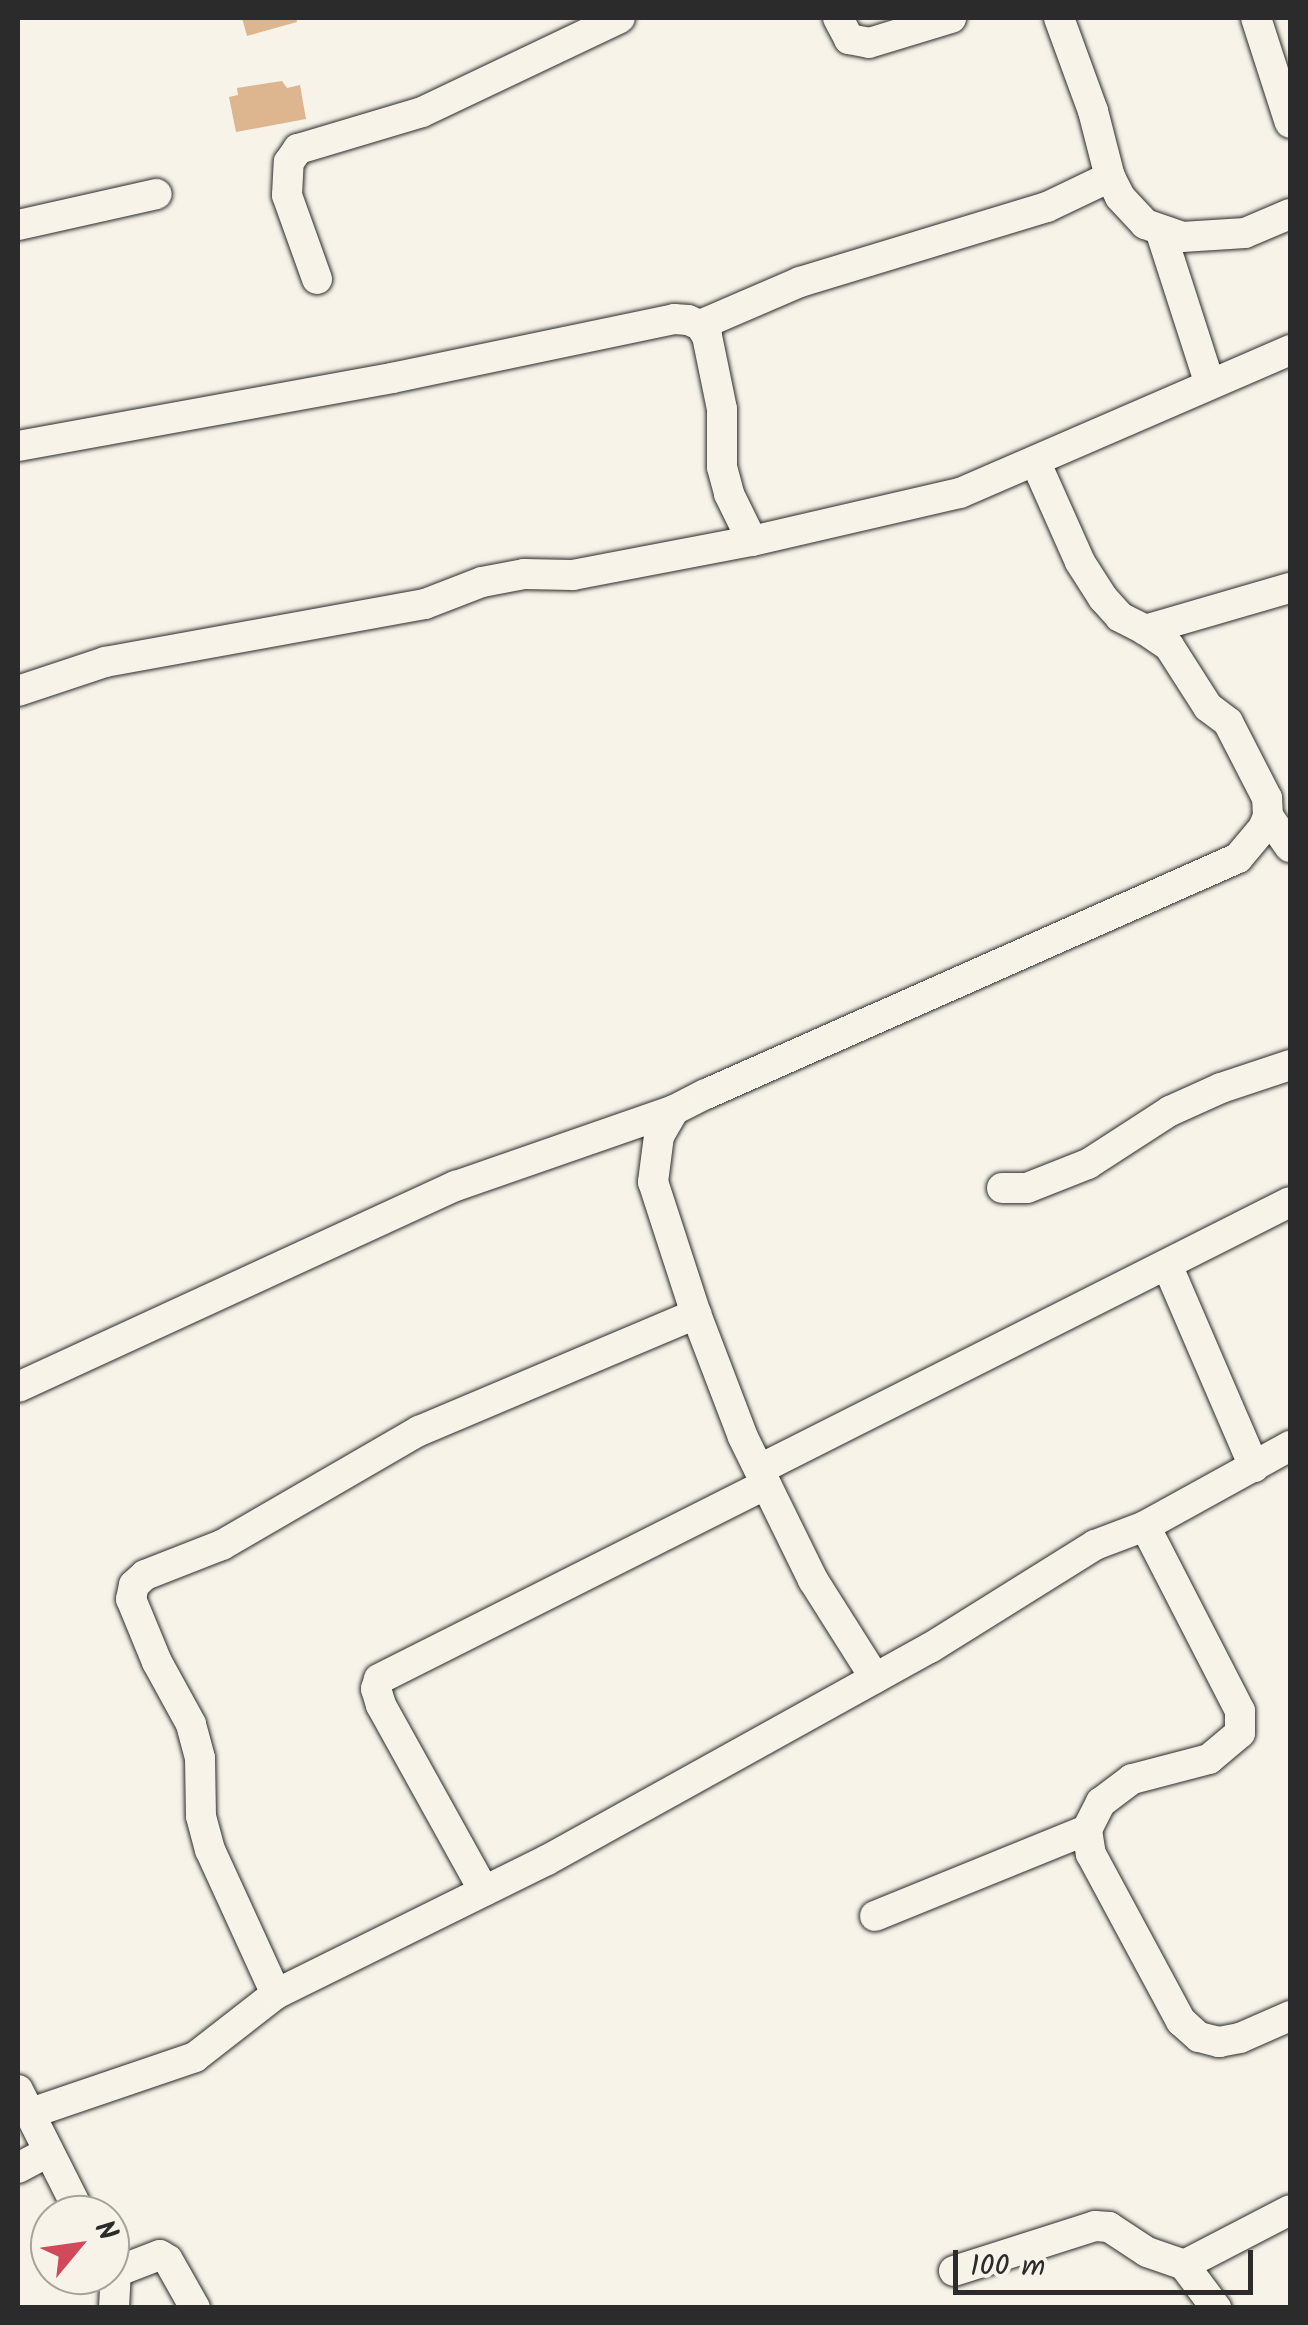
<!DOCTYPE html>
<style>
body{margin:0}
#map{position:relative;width:1308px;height:2325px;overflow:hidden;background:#f7f3e8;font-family:Kalam,sans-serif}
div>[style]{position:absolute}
.building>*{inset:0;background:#ddb58e}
.roads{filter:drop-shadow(0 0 2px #2b2b2b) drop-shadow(0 0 2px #2b2b2b)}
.minor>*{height:30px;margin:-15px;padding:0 15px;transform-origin:15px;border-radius:15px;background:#f7f3e8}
span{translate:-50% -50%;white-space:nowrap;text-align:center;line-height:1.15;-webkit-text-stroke:8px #f7f3e8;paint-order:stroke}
.frame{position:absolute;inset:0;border:20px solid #2b2b2b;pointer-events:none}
.north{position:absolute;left:30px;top:2195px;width:100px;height:100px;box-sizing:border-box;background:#f7f3e8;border:2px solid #a5a39c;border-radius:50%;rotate:61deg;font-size:28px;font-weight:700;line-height:40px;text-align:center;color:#2b2b2b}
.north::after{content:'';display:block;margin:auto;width:35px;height:45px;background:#d1495b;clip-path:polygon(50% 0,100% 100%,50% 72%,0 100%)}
.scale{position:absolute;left:953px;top:2250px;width:300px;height:45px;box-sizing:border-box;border:5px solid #2b2b2b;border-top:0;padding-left:12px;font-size:30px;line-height:35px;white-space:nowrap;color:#2b2b2b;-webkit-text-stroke:8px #f7f3e8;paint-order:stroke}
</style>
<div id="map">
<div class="building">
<i style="clip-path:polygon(242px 18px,296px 18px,297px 22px,247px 36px)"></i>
<i style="clip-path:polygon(282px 81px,287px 88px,300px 85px,306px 119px,236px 132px,229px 97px,238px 95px,237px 88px)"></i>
</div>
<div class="roads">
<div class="minor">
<i style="left:838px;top:18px;width:24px;rotate:62deg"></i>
<i style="left:849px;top:39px;width:20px;rotate:11deg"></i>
<i style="left:869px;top:43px;width:86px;rotate:-17deg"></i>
<i style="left:1059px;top:18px;width:99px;rotate:69.9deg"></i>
<i style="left:1093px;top:111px;width:68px;rotate:75.6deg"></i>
<i style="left:1110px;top:177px;width:22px;rotate:63deg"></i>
<i style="left:1120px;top:197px;width:37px;rotate:47deg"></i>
<i style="left:1145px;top:224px;width:39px;rotate:19deg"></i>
<i style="left:1182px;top:237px;width:63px;rotate:-3.6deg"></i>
<i style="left:1245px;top:233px;width:49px;rotate:-22.9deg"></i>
<i style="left:1256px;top:18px;width:110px;rotate:72.1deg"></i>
<i style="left:18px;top:225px;width:142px;rotate:-12.6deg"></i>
<i style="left:1161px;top:233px;width:157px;rotate:72.1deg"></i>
<i style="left:317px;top:279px;width:89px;rotate:-109.7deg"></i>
<i style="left:287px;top:195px;width:33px;rotate:-87deg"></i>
<i style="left:289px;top:162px;width:16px;rotate:-55deg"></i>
<i style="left:298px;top:149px;width:129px;rotate:-16.6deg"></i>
<i style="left:422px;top:112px;width:219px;rotate:-25.4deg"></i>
<i style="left:700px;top:325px;width:109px;rotate:-23.3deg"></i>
<i style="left:800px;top:282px;width:258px;rotate:-16.9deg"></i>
<i style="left:1047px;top:207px;width:70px;rotate:-25.5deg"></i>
<i style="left:18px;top:446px;width:380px;rotate:-10.3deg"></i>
<i style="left:392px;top:378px;width:288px;rotate:-11.8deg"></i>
<i style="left:674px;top:319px;width:14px;rotate:4deg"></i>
<i style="left:688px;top:320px;width:13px;rotate:23deg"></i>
<i style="left:700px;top:325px;width:13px;rotate:58deg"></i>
<i style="left:707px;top:336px;width:75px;rotate:78.4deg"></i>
<i style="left:722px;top:409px;width:58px;rotate:90deg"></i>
<i style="left:722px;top:467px;width:28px;rotate:75deg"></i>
<i style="left:729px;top:494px;width:52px;rotate:63.9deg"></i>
<i style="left:1036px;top:463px;width:108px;rotate:66deg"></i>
<i style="left:1080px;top:562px;width:43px;rotate:57.4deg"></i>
<i style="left:1103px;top:598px;width:25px;rotate:48deg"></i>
<i style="left:1120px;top:617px;width:28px;rotate:27deg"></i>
<i style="left:1145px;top:630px;width:151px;rotate:-16.2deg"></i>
<i style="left:18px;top:691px;width:92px;rotate:-18.4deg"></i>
<i style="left:105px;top:662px;width:325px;rotate:-10.3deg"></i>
<i style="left:425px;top:604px;width:61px;rotate:-21.1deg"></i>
<i style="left:482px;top:582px;width:43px;rotate:-10.8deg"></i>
<i style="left:524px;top:574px;width:49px;rotate:1.2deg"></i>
<i style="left:573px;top:575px;width:182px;rotate:-10.8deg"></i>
<i style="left:752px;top:541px;width:213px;rotate:-13deg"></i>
<i style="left:960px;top:493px;width:360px;rotate:-23.4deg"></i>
<i style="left:1268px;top:816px;width:38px;rotate:55deg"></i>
<i style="left:1002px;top:1188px;width:25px"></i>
<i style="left:1027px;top:1188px;width:66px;rotate:-21.5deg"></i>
<i style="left:1088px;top:1164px;width:98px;rotate:-32.9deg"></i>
<i style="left:1170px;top:1111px;width:56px;rotate:-24.3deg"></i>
<i style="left:1221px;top:1088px;width:73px;rotate:-18.4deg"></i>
<i style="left:1168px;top:1267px;width:218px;rotate:66.7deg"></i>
<i style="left:18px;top:1387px;width:482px;rotate:-24.7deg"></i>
<i style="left:456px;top:1186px;width:231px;rotate:-19.2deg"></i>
<i style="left:760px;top:1469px;width:593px;rotate:-26.74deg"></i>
<i style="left:1145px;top:1526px;width:208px;rotate:62.8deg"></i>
<i style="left:1240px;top:1711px;width:22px;rotate:90deg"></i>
<i style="left:1240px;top:1733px;width:40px;rotate:140deg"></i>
<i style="left:1209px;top:1759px;width:80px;rotate:165.4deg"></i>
<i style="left:1132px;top:1779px;width:39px;rotate:143deg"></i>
<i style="left:1101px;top:1802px;width:31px;rotate:117deg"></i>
<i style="left:1087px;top:1830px;width:24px;rotate:81deg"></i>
<i style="left:1091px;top:1854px;width:190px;rotate:61.7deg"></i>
<i style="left:1181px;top:2021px;width:24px;rotate:42deg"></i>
<i style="left:1199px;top:2037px;width:21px;rotate:14deg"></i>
<i style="left:1219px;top:2042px;width:21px;rotate:-11deg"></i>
<i style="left:1240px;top:2038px;width:55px;rotate:-23.7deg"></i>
<i style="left:875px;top:1678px;width:116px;rotate:-122.3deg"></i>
<i style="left:813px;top:1580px;width:159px;rotate:-116.1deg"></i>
<i style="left:743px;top:1437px;width:132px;rotate:-110.9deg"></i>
<i style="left:696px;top:1314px;width:139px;rotate:-108deg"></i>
<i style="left:653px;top:1182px;width:46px;rotate:-82.6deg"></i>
<i style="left:659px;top:1136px;width:30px;rotate:-60deg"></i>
<i style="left:674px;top:1110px;width:36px;rotate:-27deg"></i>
<i style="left:706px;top:1094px;width:582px;rotate:-23.92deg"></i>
<i style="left:1238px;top:858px;width:39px;rotate:-50deg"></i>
<i style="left:1263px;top:828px;width:13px;rotate:-67deg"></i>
<i style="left:1268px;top:816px;width:18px;rotate:-93deg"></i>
<i style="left:1267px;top:798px;width:85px;rotate:-117.2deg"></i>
<i style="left:1228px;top:722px;width:25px;rotate:-143deg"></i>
<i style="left:1208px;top:707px;width:72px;rotate:-122.6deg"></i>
<i style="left:1169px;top:646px;width:29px;rotate:-146deg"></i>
<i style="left:484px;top:1891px;width:213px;rotate:-119deg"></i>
<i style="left:381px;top:1705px;width:17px;rotate:-107deg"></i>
<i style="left:376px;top:1689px;width:10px;rotate:-73deg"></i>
<i style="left:379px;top:1679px;width:433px;rotate:-26.7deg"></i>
<i style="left:875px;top:1916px;width:229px;rotate:-22.1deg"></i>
<i style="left:276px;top:1994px;width:158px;rotate:-114.6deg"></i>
<i style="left:210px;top:1850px;width:35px;rotate:-105deg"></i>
<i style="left:201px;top:1816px;width:58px;rotate:-91deg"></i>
<i style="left:200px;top:1758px;width:35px;rotate:-105deg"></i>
<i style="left:191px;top:1724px;width:71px;rotate:-118.7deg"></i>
<i style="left:157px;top:1662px;width:68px;rotate:-112.4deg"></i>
<i style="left:131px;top:1599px;width:14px;rotate:-78deg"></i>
<i style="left:134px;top:1585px;width:15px;rotate:-42deg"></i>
<i style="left:145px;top:1575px;width:83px;rotate:-21.3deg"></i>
<i style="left:222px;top:1545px;width:228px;rotate:-30.1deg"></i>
<i style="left:419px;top:1431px;width:301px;rotate:-22.9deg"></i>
<i style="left:18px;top:2090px;width:140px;rotate:63.3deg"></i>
<i style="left:28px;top:2114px;width:176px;rotate:-18.8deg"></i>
<i style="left:195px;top:2057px;width:103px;rotate:-37.9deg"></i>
<i style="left:276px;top:1994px;width:302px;rotate:-26.3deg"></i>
<i style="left:547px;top:1860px;width:438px;rotate:-29deg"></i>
<i style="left:930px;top:1648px;width:195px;rotate:-32deg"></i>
<i style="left:1095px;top:1545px;width:53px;rotate:-20.8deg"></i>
<i style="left:1145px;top:1526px;width:166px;rotate:-28.9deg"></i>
<i style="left:18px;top:2168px;width:34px;rotate:-28deg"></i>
<i style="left:1184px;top:2265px;width:119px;rotate:-27.4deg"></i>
<i style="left:110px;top:2266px;width:16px;rotate:7deg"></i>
<i style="left:126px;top:2268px;width:36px;rotate:-21deg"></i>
<i style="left:160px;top:2255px;width:9px;rotate:32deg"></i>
<i style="left:168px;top:2260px;width:55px;rotate:60.6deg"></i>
<i style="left:954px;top:2271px;width:148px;rotate:-17.7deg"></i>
<i style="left:1095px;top:2226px;width:14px;rotate:4deg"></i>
<i style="left:1109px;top:2227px;width:45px;rotate:33.3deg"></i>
<i style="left:1147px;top:2252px;width:39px;rotate:19deg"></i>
<i style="left:1184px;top:2265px;width:54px;rotate:53.3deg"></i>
<i style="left:114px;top:2308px;width:39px;rotate:-87deg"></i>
</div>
</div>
<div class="frame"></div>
<div class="north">N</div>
<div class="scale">100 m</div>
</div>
